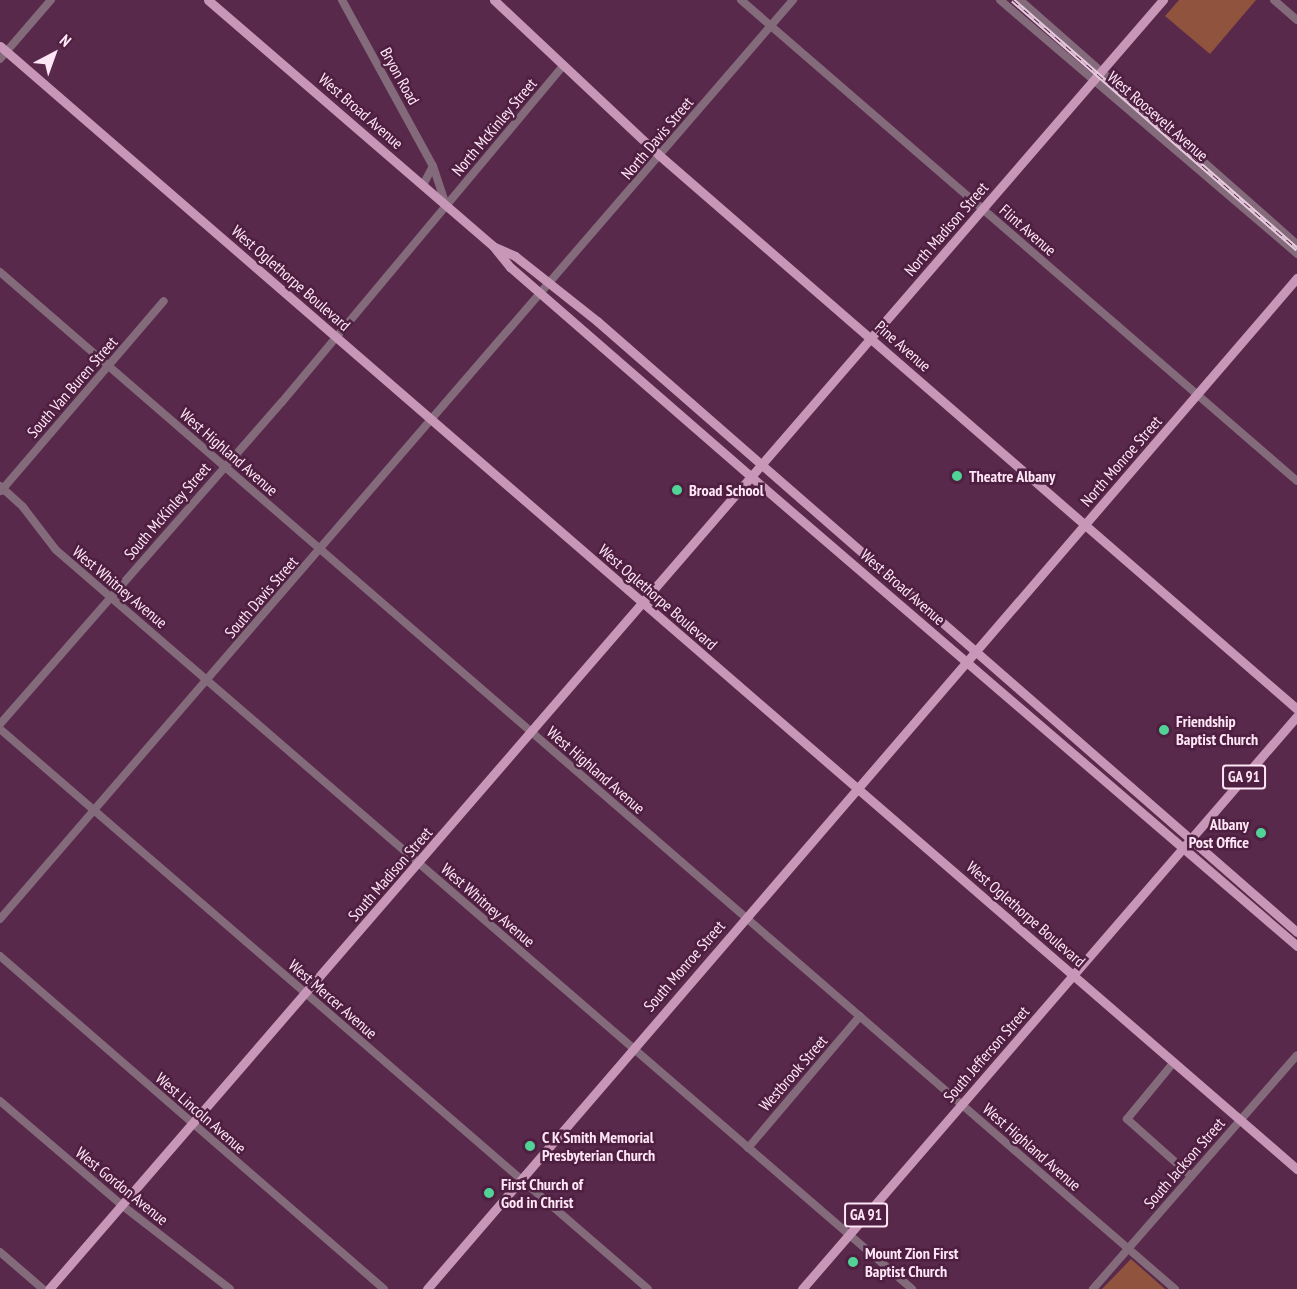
<!DOCTYPE html>
<style>
body{margin:0}
#map{position:relative;width:1297px;height:1289px;overflow:hidden;background:#59294b;font-family:"PT Sans Narrow",sans-serif}
div>[style]{position:absolute}
.green>*{inset:0;background:#8f533e}
.minor>*{height:8px;margin:-4px;padding:0 4px;transform-origin:4px;border-radius:4px;background:#846b7b}
.major>*{height:9px;margin:-4.5px;padding:0 4.5px;transform-origin:4.5px;border-radius:4.5px;background:#c897b7}
.rail>*{height:4.5px;margin-top:-2.25px;transform-origin:0;background:repeating-linear-gradient(90deg,#4e1f40 0 7px,#e7cbde 0 14px);box-sizing:border-box;border-block:2px solid #e7cbde}
.dots>*{width:16px;height:16px;translate:-50% -50%;box-sizing:border-box;border:3px solid #4e1f40;border-radius:50%}
span{translate:-50% -50%;white-space:nowrap;text-align:center;line-height:1.15;-webkit-text-stroke:5px #4e1f40;paint-order:stroke}
.shield-label span{padding:2px 4px;background:#4e1f40;border:2px solid;border-radius:4px;-webkit-text-stroke-width:0}
.shield-label{font-size:15px;color:#ffe6f6;font-weight:700}
.street-label{font-size:16px;color:#ffe6f6}
.poi-label{font-size:16px;color:#ffe6f6;font-weight:700}
.left{translate:0 -50%;text-align:left}
.right{translate:-100% -50%;text-align:right}
.north{position:absolute;left:24px;top:24px;width:60px;height:60px;-webkit-text-stroke:4px #4e1f40;paint-order:stroke;rotate:41deg;font-size:16px;font-weight:700;line-height:24px;text-align:center;color:#ffe6f6}
.north::after{content:'';display:block;margin:auto;width:21px;height:27px;background:#ffe6f6;clip-path:polygon(50% 0,100% 100%,50% 72%,0 100%)}
</style>
<div id="map">
<div class="green">
<i style="clip-path:polygon(1179px 0,1256px 0,1210px 54px,1165px 16px)"></i>
<i style="clip-path:polygon(1131px 1259px,1165px 1289px,1102px 1289px)"></i>
</div>
<div class="minor">
<i style="left:342px;top:0;width:189px;rotate:61.3deg"></i>
<i style="left:433px;top:166px;width:41px;rotate:71.6deg"></i>
<i style="left:741px;top:0;width:735px;rotate:40.86deg"></i>
<i style="left:1000px;top:0;width:391px;rotate:40.5deg"></i>
<i style="left:1020px;top:0;width:369px;rotate:41.4deg"></i>
<i style="left:1274px;top:0;width:30px;rotate:41deg"></i>
<i style="left:0;top:59px;width:78px;rotate:-49.2deg"></i>
<i style="left:423px;top:185px;width:21px;rotate:-62deg"></i>
<i style="left:0;top:272px;width:1554px;rotate:40.88deg"></i>
<i style="left:0;top:486px;width:31px;rotate:42deg"></i>
<i style="left:23px;top:507px;width:54px;rotate:52.5deg"></i>
<i style="left:56px;top:550px;width:1131px;rotate:40.8deg"></i>
<i style="left:1px;top:491px;width:250px;rotate:-49.4deg"></i>
<i style="left:0;top:724px;width:428px;rotate:-48.8deg"></i>
<i style="left:282px;top:402px;width:439px;rotate:-50.1deg"></i>
<i style="left:0;top:729px;width:856px;rotate:40.83deg"></i>
<i style="left:0;top:919px;width:1214px;rotate:-49.21deg"></i>
<i style="left:0;top:956px;width:508px;rotate:40.93deg"></i>
<i style="left:1174px;top:1062px;width:74px;rotate:129.5deg"></i>
<i style="left:1127px;top:1119px;width:86px;rotate:41.7deg"></i>
<i style="left:0;top:1101px;width:162px;rotate:40.5deg"></i>
<i style="left:123px;top:1206px;width:135px;rotate:37.8deg"></i>
<i style="left:748px;top:1148px;width:173px;rotate:-49.7deg"></i>
<i style="left:0;top:1252px;width:57px;rotate:40.7deg"></i>
<i style="left:1093px;top:1289px;width:310px;rotate:-48.9deg"></i>
</div>
<div class="major">
<i style="left:208px;top:0;width:376px;rotate:40.8deg"></i>
<i style="left:493px;top:246px;width:27px;rotate:51deg"></i>
<i style="left:510px;top:267px;width:337px;rotate:41deg"></i>
<i style="left:764px;top:488px;width:703px;rotate:40.67deg"></i>
<i style="left:494px;top:0;width:226px;rotate:43.2deg"></i>
<i style="left:659px;top:155px;width:845px;rotate:40.97deg"></i>
<i style="left:0;top:46px;width:1716px;rotate:40.89deg"></i>
<i style="left:495px;top:247px;width:22px;rotate:24deg"></i>
<i style="left:515px;top:256px;width:105px;rotate:38.4deg"></i>
<i style="left:597px;top:321px;width:929px;rotate:41.12deg"></i>
<i style="left:49px;top:1289px;width:1704px;rotate:-49.17deg"></i>
<i style="left:427px;top:1289px;width:1334px;rotate:-49.29deg"></i>
<i style="left:802px;top:1289px;width:757px;rotate:-49.18deg"></i>
</div>
<div class="rail">
<i style="left:1013px;top:0;width:378px;rotate:41.2deg"></i>
</div>
<div class="dots">
<i style="left:957px;top:476px;background:#51d397"></i>
<i style="left:677px;top:490px;background:#51d397"></i>
<i style="left:1164px;top:730px;background:#51d397"></i>
<i style="left:1261px;top:833px;background:#51d397"></i>
<i style="left:530px;top:1146px;background:#51d397"></i>
<i style="left:489px;top:1193px;background:#51d397"></i>
<i style="left:853px;top:1262px;background:#51d397"></i>
</div>
<div class="shield-label">
<span style="left:1244px;top:777px">GA 91</span>
<span style="left:866px;top:1215px">GA 91</span>
</div>
<div class="street-label">
<span style="left:400px;top:76px;rotate:61deg">Bryon Road</span>
<span style="left:361px;top:111px;rotate:41deg">West Broad Avenue</span>
<span style="left:1158px;top:116px;rotate:41deg">West Roosevelt Avenue</span>
<span style="left:494px;top:127px;rotate:-50deg">North McKinley Street</span>
<span style="left:657px;top:138px;rotate:-50deg">North Davis Street</span>
<span style="left:946px;top:229px;rotate:-49deg">North Madison Street</span>
<span style="left:1028px;top:230px;rotate:41deg">Flint Avenue</span>
<span style="left:291px;top:278px;rotate:41deg">West Oglethorpe Boulevard</span>
<span style="left:903px;top:346px;rotate:41deg">Pine Avenue</span>
<span style="left:72px;top:387px;rotate:-49deg">South Van Buren Street</span>
<span style="left:229px;top:452px;rotate:41deg">West Highland Avenue</span>
<span style="left:1121px;top:461px;rotate:-49deg">North Monroe Street</span>
<span style="left:167px;top:511px;rotate:-49deg">South McKinley Street</span>
<span style="left:120px;top:587px;rotate:40deg">West Whitney Avenue</span>
<span style="left:903px;top:587px;rotate:41deg">West Broad Avenue</span>
<span style="left:261px;top:597px;rotate:-49deg">South Davis Street</span>
<span style="left:658px;top:597px;rotate:41deg">West Oglethorpe Boulevard</span>
<span style="left:596px;top:770px;rotate:41deg">West Highland Avenue</span>
<span style="left:390px;top:874px;rotate:-49deg">South Madison Street</span>
<span style="left:488px;top:905px;rotate:41deg">West Whitney Avenue</span>
<span style="left:1026px;top:914px;rotate:41deg">West Oglethorpe Boulevard</span>
<span style="left:684px;top:966px;rotate:-49deg">South Monroe Street</span>
<span style="left:333px;top:999px;rotate:41deg">West Mercer Avenue</span>
<span style="left:986px;top:1054px;rotate:-49deg">South Jefferson Street</span>
<span style="left:793px;top:1073px;rotate:-49deg">Westbrook Street</span>
<span style="left:201px;top:1113px;rotate:41deg">West Lincoln Avenue</span>
<span style="left:1032px;top:1147px;rotate:41deg">West Highland Avenue</span>
<span style="left:1184px;top:1163px;rotate:-49deg">South Jackson Street</span>
<span style="left:122px;top:1186px;rotate:39deg">West Gordon Avenue</span>
</div>
<div class="poi-label">
<span class="left" style="left:969px;top:476px">Theatre Albany</span>
<span class="left" style="left:689px;top:490px">Broad School</span>
<span class="left" style="left:1176px;top:730px">Friendship<br>Baptist Church</span>
<span class="right" style="left:1249px;top:833px">Albany<br>Post Office</span>
<span class="left" style="left:542px;top:1146px">C K Smith Memorial<br>Presbyterian Church</span>
<span class="left" style="left:501px;top:1193px">First Church of<br>God in Christ</span>
<span class="left" style="left:865px;top:1262px">Mount Zion First<br>Baptist Church</span>
</div>
<div class="north">N</div>
</div>
